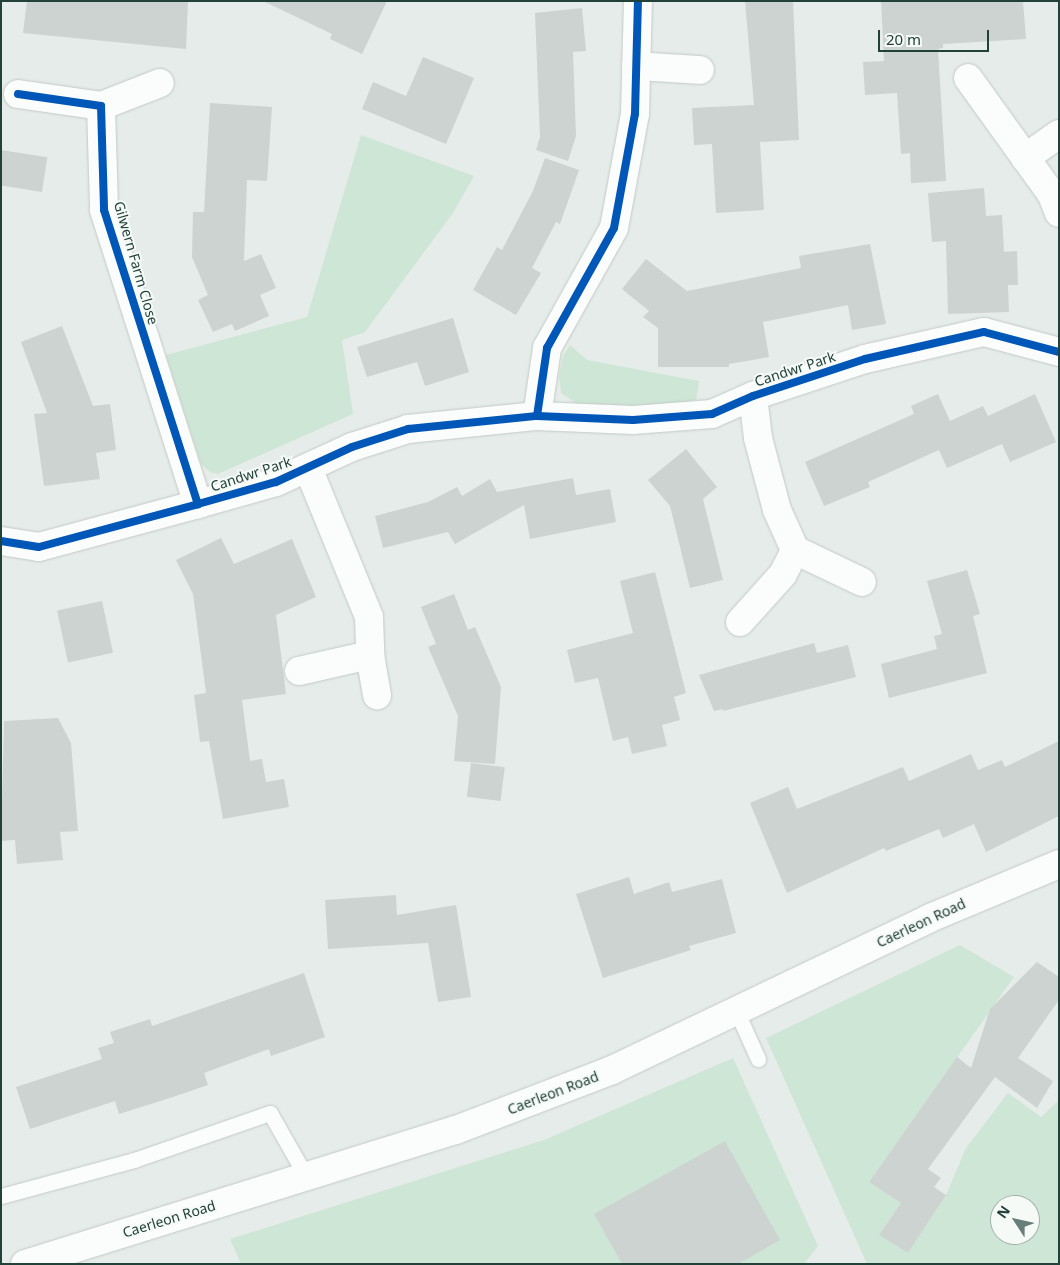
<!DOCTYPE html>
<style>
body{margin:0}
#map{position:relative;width:1060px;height:1265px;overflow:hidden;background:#e6ece9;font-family:"Noto Sans",sans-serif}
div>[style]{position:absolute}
.green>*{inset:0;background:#cee6d6}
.building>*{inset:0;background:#cdd3d1;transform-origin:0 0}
.roads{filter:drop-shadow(0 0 1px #c3c9c6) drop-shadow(0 0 1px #c3c9c6)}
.service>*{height:15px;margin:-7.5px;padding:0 7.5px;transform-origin:7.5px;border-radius:7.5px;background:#fbfcfc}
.minor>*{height:28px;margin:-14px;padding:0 14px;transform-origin:14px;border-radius:14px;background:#fbfcfc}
.secondary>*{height:28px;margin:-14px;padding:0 14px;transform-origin:14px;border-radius:14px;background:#fbfcfc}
.cycleway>*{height:8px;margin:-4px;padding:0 4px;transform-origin:4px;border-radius:4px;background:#0057b8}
span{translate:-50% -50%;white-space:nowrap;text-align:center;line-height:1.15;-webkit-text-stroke:4px #f5faf7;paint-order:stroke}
.street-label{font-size:14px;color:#224139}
.frame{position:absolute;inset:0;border:2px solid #224139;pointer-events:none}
.north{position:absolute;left:990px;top:1195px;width:50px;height:50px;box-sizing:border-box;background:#f5faf7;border:1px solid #a1b0ab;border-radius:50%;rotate:305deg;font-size:14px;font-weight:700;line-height:20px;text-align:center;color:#224139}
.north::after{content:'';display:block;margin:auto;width:18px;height:22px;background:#677d77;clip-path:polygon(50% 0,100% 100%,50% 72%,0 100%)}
.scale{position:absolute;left:878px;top:30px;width:111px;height:22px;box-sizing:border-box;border:2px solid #224139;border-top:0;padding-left:6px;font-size:15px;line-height:18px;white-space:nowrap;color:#224139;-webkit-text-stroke:4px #f5faf7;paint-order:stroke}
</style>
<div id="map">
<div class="green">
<i style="clip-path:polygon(361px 135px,474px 176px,453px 213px,365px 332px,342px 340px,353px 414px,218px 474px,210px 472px,201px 464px,166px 355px,307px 317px)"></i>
<i style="clip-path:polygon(570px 345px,587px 360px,699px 381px,696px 400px,652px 409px,577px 404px,561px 393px,559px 376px,563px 356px)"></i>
<i style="clip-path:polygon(evenodd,960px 945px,1014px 977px,869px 1182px,901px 1203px,879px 1235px,908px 1253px,946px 1195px,966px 1148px,1008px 1093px,1041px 1117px,1059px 1100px,1059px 1264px,867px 1264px,766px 1038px,960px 945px,1000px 1205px,1030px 1205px,1030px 1235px,1000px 1235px,1000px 1205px)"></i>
<i style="clip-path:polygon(733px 1058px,818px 1246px,804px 1264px,241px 1264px,230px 1239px,544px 1140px)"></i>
</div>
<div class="building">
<i style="clip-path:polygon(27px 1px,188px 1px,186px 49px,23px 33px)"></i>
<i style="clip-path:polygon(263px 1px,387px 1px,362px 54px,330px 39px,332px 34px)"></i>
<i style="clip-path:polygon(745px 1px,793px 1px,799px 140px,760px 142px,764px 210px,716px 213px,712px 144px,694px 145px,692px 108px,754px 105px)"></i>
<i style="clip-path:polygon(881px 1px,1023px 1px,1026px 39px,943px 44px,943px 48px,938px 49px,946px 181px,911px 183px,910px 153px,901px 154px,897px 93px,865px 95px,863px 62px,884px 61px)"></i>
<i style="clip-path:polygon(582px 8px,586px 51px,573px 52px,576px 136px,568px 161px,536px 150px,540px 137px,535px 13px)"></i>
<i style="clip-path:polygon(423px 57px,474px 78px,446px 144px,362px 109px,373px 82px,406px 96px)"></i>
<i style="clip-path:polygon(210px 103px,272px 107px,267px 181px,247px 180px,244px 261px,261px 254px,276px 288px,260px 295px,269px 316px,235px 331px,232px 324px,213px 332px,198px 300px,208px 295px,192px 257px,193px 212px,204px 212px)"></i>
<i style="left:1px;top:150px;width:47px;height:35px;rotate:9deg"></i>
<i style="clip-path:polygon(545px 158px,579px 170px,560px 224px,556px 222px,532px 268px,541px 273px,516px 315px,473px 290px,497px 247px,502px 250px,533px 191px)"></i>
<i style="clip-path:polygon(984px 188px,986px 216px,1002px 215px,1004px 252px,1017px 251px,1018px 285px,1008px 285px,1009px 312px,948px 314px,946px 241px,932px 242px,928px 193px)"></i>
<i style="clip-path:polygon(870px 244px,886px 324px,852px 330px,848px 305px,763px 322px,769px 357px,729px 364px,729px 367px,658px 367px,658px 328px,643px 317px,649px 311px,622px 289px,646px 259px,687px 291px,801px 268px,799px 256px)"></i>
<i style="clip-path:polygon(453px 318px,469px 372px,425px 386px,417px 362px,367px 377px,357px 347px)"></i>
<i style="clip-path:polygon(62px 326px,93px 406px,110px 404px,116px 450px,96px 453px,100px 479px,44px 486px,34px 414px,47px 413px,21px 342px)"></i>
<i style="clip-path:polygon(938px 394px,950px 421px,983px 406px,988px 416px,1035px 394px,1056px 442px,1010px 462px,1002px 444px,947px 468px,939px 450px,868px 482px,870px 487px,824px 506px,805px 462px,914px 414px,911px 406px)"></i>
<i style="clip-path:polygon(686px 449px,717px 487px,703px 499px,723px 580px,690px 588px,670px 506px,648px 480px)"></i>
<i style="clip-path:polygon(573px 478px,576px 495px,610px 489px,616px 522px,530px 539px,524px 505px,455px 544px,448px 532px,383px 548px,375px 516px,428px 502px,457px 487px,462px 496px,490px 479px,497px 492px)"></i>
<i style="clip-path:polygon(221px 538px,234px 564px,292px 539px,316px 597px,276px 615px,286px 694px,242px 700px,250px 761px,262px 759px,266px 782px,284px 779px,289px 807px,223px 819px,209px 741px,200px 742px,194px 695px,206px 693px,193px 594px,176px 560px)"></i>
<i style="clip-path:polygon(967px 570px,980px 614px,973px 616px,987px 673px,889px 698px,881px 664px,937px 649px,934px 636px,942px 634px,927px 581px)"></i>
<i style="clip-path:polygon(655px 572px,686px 693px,674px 697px,680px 720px,662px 725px,667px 746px,632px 754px,628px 737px,613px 741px,598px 678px,575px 683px,567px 650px,633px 633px,620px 581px)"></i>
<i style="clip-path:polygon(454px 594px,468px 630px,475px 627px,501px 687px,495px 764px,454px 761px,458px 716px,428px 647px,436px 644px,421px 607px)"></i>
<i style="left:102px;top:601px;width:53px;height:46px;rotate:78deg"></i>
<i style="clip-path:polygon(814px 643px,817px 653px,848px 645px,856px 677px,723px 711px,723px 709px,714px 711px,699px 675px)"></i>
<i style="clip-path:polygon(58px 718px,71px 743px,78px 831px,60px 832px,63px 860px,17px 864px,15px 840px,1px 841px,4px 721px)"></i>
<i style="clip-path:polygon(1059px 741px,1059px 816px,986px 852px,974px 824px,943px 838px,939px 829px,886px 851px,884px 848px,787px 893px,750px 803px,788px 787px,797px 809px,903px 767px,909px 781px,971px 754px,978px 770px,1002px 760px,1005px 767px)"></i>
<i style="left:471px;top:763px;width:34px;height:34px;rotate:7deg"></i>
<i style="clip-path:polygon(629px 877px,634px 894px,669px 882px,672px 892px,722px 879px,736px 933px,689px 946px,691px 950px,603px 978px,576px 894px)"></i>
<i style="clip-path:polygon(396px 895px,397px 915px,456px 905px,471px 997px,438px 1002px,428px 943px,328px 949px,325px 900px)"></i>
<i style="clip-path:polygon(1037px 962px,1059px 977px,1059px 1000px,1018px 1058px,1053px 1081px,1037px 1108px,995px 1077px,928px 1169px,941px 1178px,934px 1187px,946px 1195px,908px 1253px,879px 1235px,901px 1203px,869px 1182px,957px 1057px,971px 1068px,990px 1009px)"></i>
<i style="clip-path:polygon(304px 973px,325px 1037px,271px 1056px,269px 1049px,204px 1073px,208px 1085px,173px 1097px,119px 1114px,115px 1101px,30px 1129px,16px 1087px,102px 1059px,98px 1048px,114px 1043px,110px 1032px,150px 1019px,152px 1026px)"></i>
<i style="clip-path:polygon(725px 1141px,780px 1240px,738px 1264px,622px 1264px,594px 1214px)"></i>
</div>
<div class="roads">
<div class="service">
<i style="left:736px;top:1010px;width:54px;rotate:65.8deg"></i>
<i style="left:1px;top:1196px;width:138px;rotate:-15.1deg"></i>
<i style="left:134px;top:1160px;width:144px;rotate:-19.1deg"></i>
<i style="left:270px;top:1113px;width:75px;rotate:60.4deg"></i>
</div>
<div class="minor">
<i style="left:636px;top:66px;width:64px;rotate:3.6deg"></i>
<i style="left:968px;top:78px;width:144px;rotate:54.3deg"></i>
<i style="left:1052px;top:195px;width:19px;rotate:69deg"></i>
<i style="left:18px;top:94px;width:84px;rotate:8.2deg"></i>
<i style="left:101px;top:106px;width:104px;rotate:88.3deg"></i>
<i style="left:104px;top:210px;width:309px;rotate:72.3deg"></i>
<i style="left:101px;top:106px;width:63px;rotate:-21.3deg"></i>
<i style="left:1025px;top:158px;width:42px;rotate:-35.2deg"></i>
<i style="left:537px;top:416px;width:69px;rotate:-81.6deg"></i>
<i style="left:547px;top:348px;width:137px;rotate:-60.8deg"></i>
<i style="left:614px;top:228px;width:116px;rotate:-79.6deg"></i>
<i style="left:635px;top:114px;width:113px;rotate:-88.5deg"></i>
<i style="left:308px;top:468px;width:161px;rotate:67.7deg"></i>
<i style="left:369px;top:617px;width:38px;rotate:88deg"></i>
<i style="left:370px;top:655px;width:41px;rotate:80.1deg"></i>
<i style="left:1px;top:541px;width:38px;rotate:9deg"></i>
<i style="left:39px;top:547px;width:165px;rotate:-15.1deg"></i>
<i style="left:198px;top:504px;width:81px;rotate:-15.8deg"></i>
<i style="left:276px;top:482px;width:84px;rotate:-24.7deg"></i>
<i style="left:352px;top:447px;width:59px;rotate:-17.8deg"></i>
<i style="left:408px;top:429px;width:130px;rotate:-5.8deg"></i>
<i style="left:537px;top:416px;width:96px;rotate:2.4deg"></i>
<i style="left:633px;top:420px;width:79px;rotate:-4.3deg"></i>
<i style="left:712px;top:414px;width:45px;rotate:-23.7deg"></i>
<i style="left:753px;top:396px;width:118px;rotate:-18.3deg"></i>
<i style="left:865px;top:359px;width:122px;rotate:-12.8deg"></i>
<i style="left:984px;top:332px;width:78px;rotate:14.9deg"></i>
<i style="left:795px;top:550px;width:74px;rotate:25.5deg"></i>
<i style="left:740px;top:622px;width:64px;rotate:-48.1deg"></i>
<i style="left:783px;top:574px;width:27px;rotate:-63deg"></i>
<i style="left:795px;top:550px;width:44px;rotate:-114.2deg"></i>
<i style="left:777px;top:510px;width:74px;rotate:-104.8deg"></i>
<i style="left:758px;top:438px;width:42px;rotate:-96.8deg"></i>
<i style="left:299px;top:671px;width:73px;rotate:-12.7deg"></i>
</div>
<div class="secondary">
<i style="left:25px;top:1264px;width:451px;rotate:-17.3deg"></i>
<i style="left:456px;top:1130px;width:167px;rotate:-21deg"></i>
<i style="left:612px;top:1070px;width:352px;rotate:-25.5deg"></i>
<i style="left:930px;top:918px;width:140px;rotate:-22.7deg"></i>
</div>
</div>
<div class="cycleway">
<i style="left:18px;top:94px;width:84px;rotate:8.2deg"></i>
<i style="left:101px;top:106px;width:104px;rotate:88.3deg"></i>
<i style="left:104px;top:210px;width:309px;rotate:72.3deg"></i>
<i style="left:537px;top:416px;width:69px;rotate:-81.6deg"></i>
<i style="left:547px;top:348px;width:137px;rotate:-60.8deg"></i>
<i style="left:614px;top:228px;width:116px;rotate:-79.6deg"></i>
<i style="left:635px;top:114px;width:113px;rotate:-88.5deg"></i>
<i style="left:1px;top:541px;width:38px;rotate:9deg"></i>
<i style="left:39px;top:547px;width:165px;rotate:-15.1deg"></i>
<i style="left:198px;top:504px;width:81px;rotate:-15.8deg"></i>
<i style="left:276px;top:482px;width:84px;rotate:-24.7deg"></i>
<i style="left:352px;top:447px;width:59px;rotate:-17.8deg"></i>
<i style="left:408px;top:429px;width:130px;rotate:-5.8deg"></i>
<i style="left:537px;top:416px;width:96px;rotate:2.4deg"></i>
<i style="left:633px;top:420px;width:79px;rotate:-4.3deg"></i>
<i style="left:712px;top:414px;width:45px;rotate:-23.7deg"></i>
<i style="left:753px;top:396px;width:118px;rotate:-18.3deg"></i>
<i style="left:865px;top:359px;width:122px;rotate:-12.8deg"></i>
<i style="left:984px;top:332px;width:78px;rotate:14.9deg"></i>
</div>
<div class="street-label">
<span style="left:136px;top:263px;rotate:74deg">Gilwern Farm Close</span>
<span style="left:795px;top:369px;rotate:-18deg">Candwr Park</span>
<span style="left:251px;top:474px;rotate:-18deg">Candwr Park</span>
<span style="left:921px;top:923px;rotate:-25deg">Caerleon Road</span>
<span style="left:553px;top:1093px;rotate:-21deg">Caerleon Road</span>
<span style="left:169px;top:1219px;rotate:-17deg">Caerleon Road</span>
</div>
<div class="frame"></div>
<div class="north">N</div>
<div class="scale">20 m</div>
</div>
